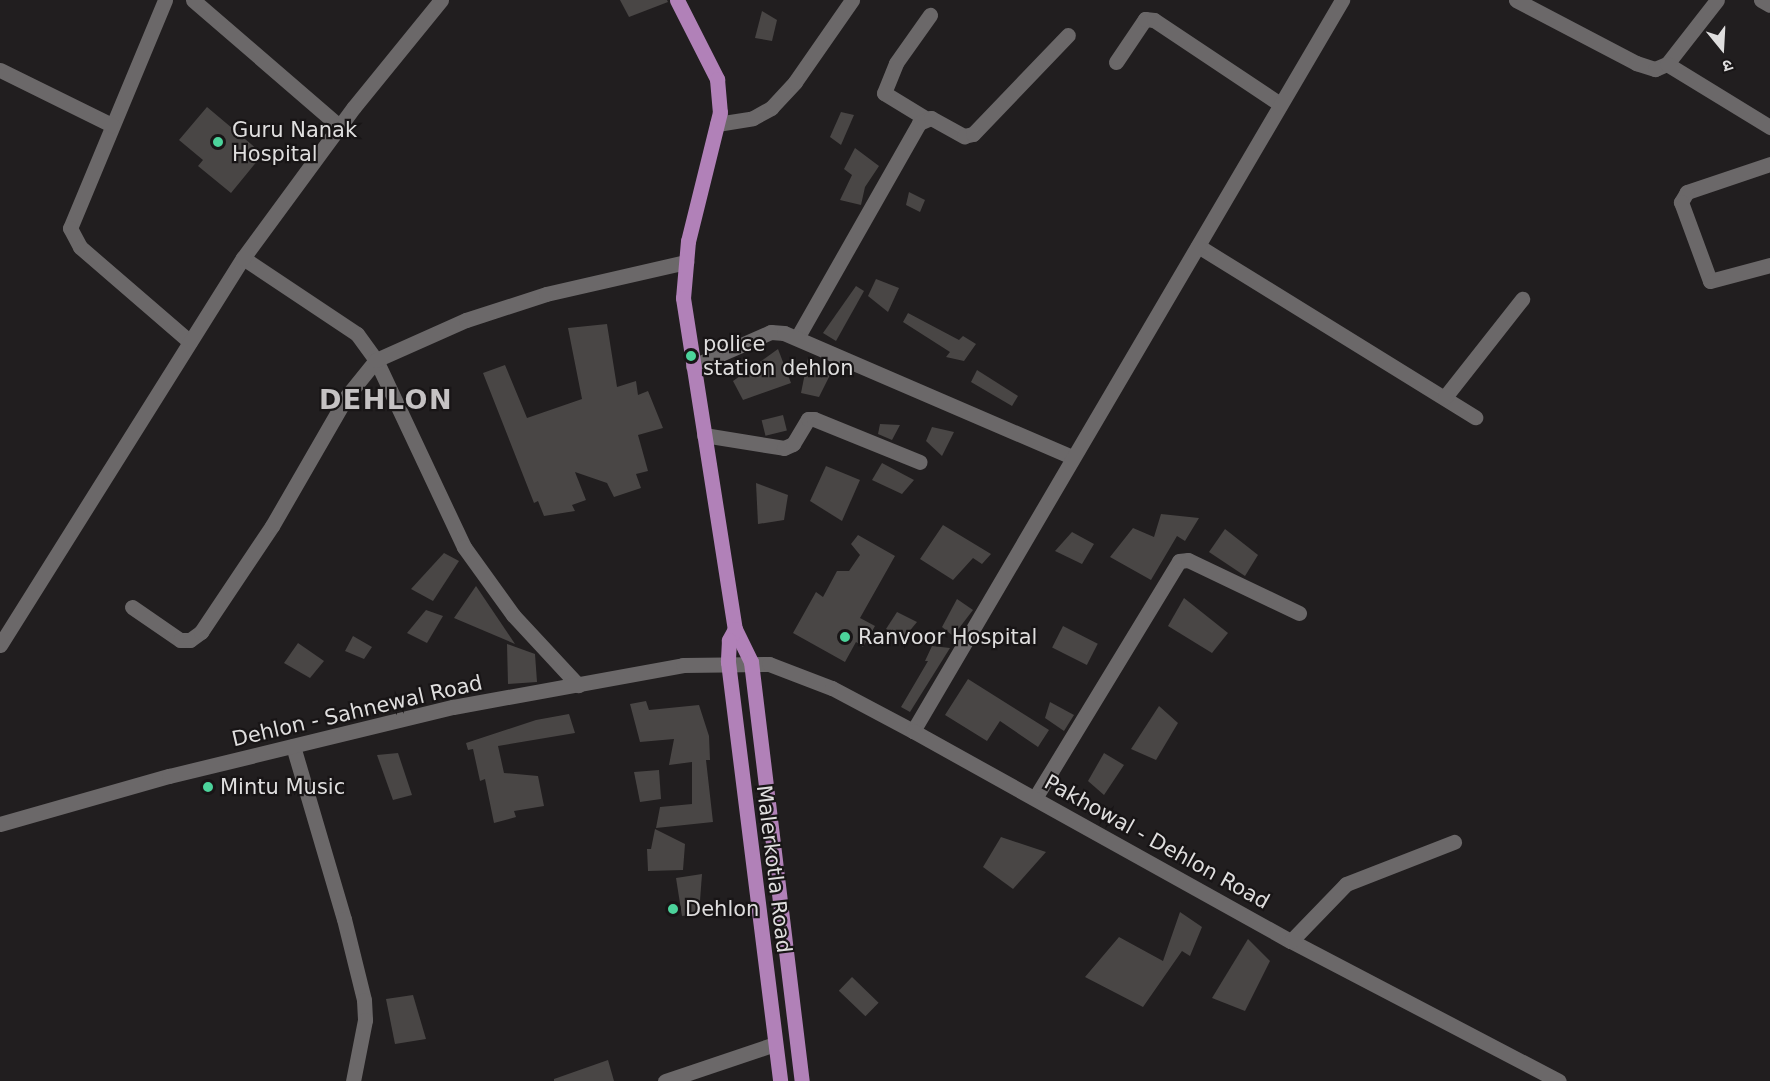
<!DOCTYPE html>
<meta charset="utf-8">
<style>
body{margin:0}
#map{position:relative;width:1770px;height:1081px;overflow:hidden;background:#211e1f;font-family:"DejaVu Sans","Noto Sans Devanagari",sans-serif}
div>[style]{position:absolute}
.building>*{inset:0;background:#494645;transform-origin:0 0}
.minor>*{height:15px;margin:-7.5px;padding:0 7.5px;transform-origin:7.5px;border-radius:7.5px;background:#6b6869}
.major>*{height:15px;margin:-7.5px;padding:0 7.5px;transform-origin:7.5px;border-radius:7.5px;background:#b181b8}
.dots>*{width:16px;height:16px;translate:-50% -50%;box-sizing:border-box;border:3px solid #181516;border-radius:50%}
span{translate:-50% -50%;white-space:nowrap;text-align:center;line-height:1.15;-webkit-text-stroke:4.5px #181516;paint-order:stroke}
.poi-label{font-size:21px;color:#dfdede}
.left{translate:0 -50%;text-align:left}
.street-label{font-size:21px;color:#dfdede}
.district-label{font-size:27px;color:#c5c2c3;font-weight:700;letter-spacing:1.5px}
.north{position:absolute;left:1692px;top:18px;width:60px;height:60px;-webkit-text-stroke:4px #181516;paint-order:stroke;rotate:162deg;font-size:16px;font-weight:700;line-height:24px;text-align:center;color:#dfdede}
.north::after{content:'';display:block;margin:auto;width:21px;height:27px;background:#dfdede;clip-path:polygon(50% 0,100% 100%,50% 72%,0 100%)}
</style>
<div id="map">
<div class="building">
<i style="clip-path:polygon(620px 0,667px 0,668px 2px,629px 17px)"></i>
<i style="clip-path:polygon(762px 11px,777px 20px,772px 41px,755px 38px)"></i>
<i style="clip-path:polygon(207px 107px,263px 154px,231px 193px,198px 166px,203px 160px,179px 140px)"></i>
<i style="clip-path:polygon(841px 112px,854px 115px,841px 145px,830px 137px)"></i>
<i style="clip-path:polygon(855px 148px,879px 166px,865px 187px,861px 205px,840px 200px,852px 175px,844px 169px)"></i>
<i style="clip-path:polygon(909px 192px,925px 200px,920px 212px,906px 205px)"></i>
<i style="clip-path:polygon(876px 279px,899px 288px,888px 312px,868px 296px)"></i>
<i style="clip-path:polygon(856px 286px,864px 291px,836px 341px,823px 333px)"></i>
<i style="clip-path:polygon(908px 313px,959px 340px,963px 336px,976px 344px,964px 361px,946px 357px,950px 352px,903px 322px)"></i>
<i style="clip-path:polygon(607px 324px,617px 387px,636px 381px,638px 395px,648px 391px,663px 428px,638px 435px,648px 471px,636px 474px,641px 488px,614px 497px,607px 483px,575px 472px,586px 500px,572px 505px,575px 511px,544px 516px,538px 501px,534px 503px,483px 373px,505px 365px,527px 418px,582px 399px,568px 328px)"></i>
<i style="clip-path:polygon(778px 349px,791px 383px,743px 400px,733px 381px)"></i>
<i style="clip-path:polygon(808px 358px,833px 369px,819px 397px,801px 393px)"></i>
<i style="clip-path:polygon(977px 370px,1018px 396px,1012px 406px,971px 382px)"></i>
<i style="left:783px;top:415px;width:16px;height:22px;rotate:76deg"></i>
<i style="clip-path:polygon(880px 424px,900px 425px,892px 440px,878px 434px)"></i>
<i style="clip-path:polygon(932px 427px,954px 432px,942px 456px,926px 441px)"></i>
<i style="clip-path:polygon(882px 463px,914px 480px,902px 494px,872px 480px)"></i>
<i style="clip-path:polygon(826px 466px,860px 480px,842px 521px,810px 501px)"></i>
<i style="clip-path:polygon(756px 483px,788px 495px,784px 520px,758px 524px)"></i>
<i style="clip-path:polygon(1161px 514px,1199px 518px,1185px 541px,1177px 536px,1151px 580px,1110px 557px,1133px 528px,1154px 537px)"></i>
<i style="clip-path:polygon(943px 525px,991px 554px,982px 564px,973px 558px,953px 580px,920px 559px)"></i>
<i style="clip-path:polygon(1225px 529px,1258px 555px,1245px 576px,1209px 552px)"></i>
<i style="clip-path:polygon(1072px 532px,1094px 544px,1082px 564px,1055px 551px)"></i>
<i style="clip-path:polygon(858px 535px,895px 556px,860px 618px,875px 626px,863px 647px,856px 642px,845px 662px,793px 633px,816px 592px,823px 597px,837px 571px,849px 571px,860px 555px,851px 544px)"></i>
<i style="clip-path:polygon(444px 553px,459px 561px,433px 601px,411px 589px)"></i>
<i style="clip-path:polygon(476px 586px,515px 644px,454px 618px)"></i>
<i style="clip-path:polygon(1184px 598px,1228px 633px,1212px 653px,1168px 626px)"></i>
<i style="clip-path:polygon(957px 599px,973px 610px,953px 636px,942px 627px)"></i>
<i style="clip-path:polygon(426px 610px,443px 616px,427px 643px,407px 633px)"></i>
<i style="clip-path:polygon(897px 612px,917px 622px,903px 639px,886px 629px)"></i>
<i style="left:1063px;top:626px;width:39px;height:24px;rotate:27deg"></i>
<i style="clip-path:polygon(353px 636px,372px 647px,364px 659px,345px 651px)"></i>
<i style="clip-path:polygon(298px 643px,324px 661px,310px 678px,284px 663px)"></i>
<i style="clip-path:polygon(507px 644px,535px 654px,537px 682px,508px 684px)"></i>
<i style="clip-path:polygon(932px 646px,950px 648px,910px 712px,901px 707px,928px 661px,925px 661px)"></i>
<i style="clip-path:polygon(968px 679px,1049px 730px,1038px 747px,1000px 721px,987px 741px,945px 715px)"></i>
<i style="clip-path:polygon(646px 701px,649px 710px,699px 705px,709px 736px,710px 760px,706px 760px,713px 822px,656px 828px,660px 807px,692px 804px,692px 762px,669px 765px,674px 739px,640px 742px,630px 704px)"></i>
<i style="clip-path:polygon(1050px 702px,1074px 715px,1064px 731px,1045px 718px)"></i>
<i style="clip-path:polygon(1159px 706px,1178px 723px,1156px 760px,1131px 749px)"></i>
<i style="clip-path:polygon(569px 714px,575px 733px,498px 746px,504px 773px,538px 776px,544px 806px,514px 811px,516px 817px,494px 823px,485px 779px,480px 781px,473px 749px,468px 750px,466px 743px,536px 720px)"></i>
<i style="clip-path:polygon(398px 753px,412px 795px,393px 800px,377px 755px)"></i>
<i style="clip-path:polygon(1104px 753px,1124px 765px,1104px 795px,1088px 781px)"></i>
<i style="clip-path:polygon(659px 770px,661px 799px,640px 802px,634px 772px)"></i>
<i style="clip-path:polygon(655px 829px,685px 844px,683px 870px,648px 871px,647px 849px,651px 849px)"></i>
<i style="clip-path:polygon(1001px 837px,1046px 852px,1013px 889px,983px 867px)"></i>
<i style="clip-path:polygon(702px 874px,699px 914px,682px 916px,676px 878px)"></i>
<i style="clip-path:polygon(1180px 912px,1202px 927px,1190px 956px,1182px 951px,1143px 1007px,1085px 977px,1119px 937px,1163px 961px)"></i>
<i style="clip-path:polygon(1248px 939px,1270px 961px,1245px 1011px,1212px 998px)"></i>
<i style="left:852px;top:977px;width:37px;height:19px;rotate:44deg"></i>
<i style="clip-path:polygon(413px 995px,426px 1039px,395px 1044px,386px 999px)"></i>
<i style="clip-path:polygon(608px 1060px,614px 1081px,554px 1081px,554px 1079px)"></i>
</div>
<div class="minor">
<i style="left:165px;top:0;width:247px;rotate:112.6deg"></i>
<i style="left:70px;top:228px;width:21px;rotate:62deg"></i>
<i style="left:80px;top:247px;width:145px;rotate:40.8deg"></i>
<i style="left:193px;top:0;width:194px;rotate:40.8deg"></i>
<i style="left:1516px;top:0;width:136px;rotate:27.7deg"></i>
<i style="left:1636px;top:63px;width:20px;rotate:18deg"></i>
<i style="left:1655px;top:69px;width:13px;rotate:-23deg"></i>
<i style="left:1667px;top:64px;width:81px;rotate:-52deg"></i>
<i style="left:1761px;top:0;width:10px;rotate:29deg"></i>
<i style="left:1116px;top:62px;width:52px;rotate:-56deg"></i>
<i style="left:1145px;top:19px;width:9px;rotate:6deg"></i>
<i style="left:1154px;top:20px;width:151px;rotate:33.7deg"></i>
<i style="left:1667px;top:64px;width:121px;rotate:31.5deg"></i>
<i style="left:0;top:70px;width:125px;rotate:26.2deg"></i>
<i style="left:925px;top:118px;width:48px;rotate:-148.6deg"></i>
<i style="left:884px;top:93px;width:32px;rotate:-68deg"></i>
<i style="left:896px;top:63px;width:59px;rotate:-54.7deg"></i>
<i style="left:717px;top:124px;width:36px;rotate:-9deg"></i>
<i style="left:753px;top:118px;width:21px;rotate:-29deg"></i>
<i style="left:771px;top:108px;width:35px;rotate:-47deg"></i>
<i style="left:795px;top:82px;width:100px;rotate:-55.2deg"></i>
<i style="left:1770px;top:164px;width:88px;rotate:161.4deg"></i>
<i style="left:1687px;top:192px;width:12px;rotate:121deg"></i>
<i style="left:1681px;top:202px;width:84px;rotate:69.8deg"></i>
<i style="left:1710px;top:281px;width:62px;rotate:-14.9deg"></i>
<i style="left:1198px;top:246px;width:326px;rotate:31.7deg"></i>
<i style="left:243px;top:258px;width:137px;rotate:33.7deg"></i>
<i style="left:357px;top:334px;width:32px;rotate:54deg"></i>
<i style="left:376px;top:360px;width:207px;rotate:64.8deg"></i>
<i style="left:464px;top:547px;width:84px;rotate:54.2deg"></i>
<i style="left:513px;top:615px;width:96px;rotate:47.1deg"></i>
<i style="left:797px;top:338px;width:247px;rotate:-60.4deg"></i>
<i style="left:919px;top:123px;width:13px;rotate:-23deg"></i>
<i style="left:931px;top:118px;width:38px;rotate:29deg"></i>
<i style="left:964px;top:136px;width:9px;rotate:-13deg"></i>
<i style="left:973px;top:134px;width:137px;rotate:-46.2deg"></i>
<i style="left:693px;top:366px;width:85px;rotate:-23.6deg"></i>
<i style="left:771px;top:332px;width:13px;rotate:4deg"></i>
<i style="left:784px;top:333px;width:314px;rotate:23.3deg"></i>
<i style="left:1445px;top:397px;width:125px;rotate:-51.8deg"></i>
<i style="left:704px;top:435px;width:81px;rotate:9.2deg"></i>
<i style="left:784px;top:448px;width:10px;rotate:-24deg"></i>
<i style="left:793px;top:444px;width:29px;rotate:-59deg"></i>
<i style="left:808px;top:419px;width:6px"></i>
<i style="left:814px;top:419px;width:114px;rotate:22.1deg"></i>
<i style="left:132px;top:607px;width:58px;rotate:34.5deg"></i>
<i style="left:180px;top:640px;width:10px"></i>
<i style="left:190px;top:640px;width:14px;rotate:-36deg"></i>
<i style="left:201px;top:632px;width:128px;rotate:-56.2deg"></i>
<i style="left:272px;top:526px;width:150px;rotate:-60deg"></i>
<i style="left:347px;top:396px;width:46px;rotate:-51.1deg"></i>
<i style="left:376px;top:360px;width:98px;rotate:-24deg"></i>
<i style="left:466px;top:320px;width:84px;rotate:-18deg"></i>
<i style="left:546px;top:294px;width:144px;rotate:-12.9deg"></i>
<i style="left:0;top:645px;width:457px;rotate:-57.9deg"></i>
<i style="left:243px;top:258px;width:187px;rotate:-53.7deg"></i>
<i style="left:354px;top:107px;width:138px;rotate:-50.9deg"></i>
<i style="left:913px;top:731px;width:848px;rotate:-59.59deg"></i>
<i style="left:293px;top:746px;width:180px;rotate:73.6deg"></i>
<i style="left:344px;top:919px;width:83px;rotate:76.1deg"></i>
<i style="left:364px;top:1000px;width:20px;rotate:87deg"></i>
<i style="left:365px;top:1020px;width:62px;rotate:101.1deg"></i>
<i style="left:1035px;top:798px;width:277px;rotate:-58.7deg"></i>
<i style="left:1179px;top:561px;width:9px;rotate:-6deg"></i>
<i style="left:1188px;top:560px;width:123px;rotate:25.5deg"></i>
<i style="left:0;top:824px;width:176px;rotate:-15.9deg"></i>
<i style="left:169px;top:776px;width:292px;rotate:-13.7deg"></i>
<i style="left:453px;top:707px;width:234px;rotate:-10.3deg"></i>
<i style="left:683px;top:665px;width:86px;rotate:-0.7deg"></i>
<i style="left:769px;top:664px;width:67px;rotate:20.9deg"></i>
<i style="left:832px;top:688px;width:92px;rotate:28deg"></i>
<i style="left:913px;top:731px;width:432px;rotate:29.1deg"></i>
<i style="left:1291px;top:941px;width:302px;rotate:27.6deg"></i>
<i style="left:1291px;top:941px;width:79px;rotate:-46deg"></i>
<i style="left:1346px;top:884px;width:116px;rotate:-21.3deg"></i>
<i style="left:665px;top:1081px;width:116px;rotate:-18.6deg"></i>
</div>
<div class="major">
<i style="left:677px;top:0;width:89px;rotate:63.1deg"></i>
<i style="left:717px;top:79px;width:33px;rotate:85deg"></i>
<i style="left:720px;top:112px;width:133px;rotate:103.9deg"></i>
<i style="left:688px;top:241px;width:57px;rotate:95deg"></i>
<i style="left:683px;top:298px;width:335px;rotate:81.1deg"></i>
<i style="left:735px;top:629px;width:37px;rotate:64deg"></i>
<i style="left:751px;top:662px;width:422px;rotate:83.1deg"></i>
<i style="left:735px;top:629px;width:13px;rotate:119deg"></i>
<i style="left:729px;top:640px;width:22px;rotate:93deg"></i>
<i style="left:728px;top:662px;width:422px;rotate:82.9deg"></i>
</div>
<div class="dots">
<i style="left:218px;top:142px;background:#4cd39b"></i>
<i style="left:691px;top:356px;background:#4cd39b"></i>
<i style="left:845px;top:637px;background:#4cd39b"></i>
<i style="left:208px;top:787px;background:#4cd39b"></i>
<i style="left:673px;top:909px;background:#4cd39b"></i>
</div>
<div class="poi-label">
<span class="left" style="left:232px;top:142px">Guru Nanak<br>Hospital</span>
<span class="left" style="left:703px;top:356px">police<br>station dehlon</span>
<span class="left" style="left:858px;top:637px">Ranvoor Hospital</span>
<span class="left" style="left:220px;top:787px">Mintu Music</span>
<span class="left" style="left:685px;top:909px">Dehlon</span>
</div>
<div class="street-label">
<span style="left:357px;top:711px;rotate:-13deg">Dehlon - Sahnewal Road</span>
<span style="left:1157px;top:842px;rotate:29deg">Pakhowal - Dehlon Road</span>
<span style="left:774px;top:869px;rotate:83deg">Malerkotla Road</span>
</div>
<div class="district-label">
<span style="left:386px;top:400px">DEHLON</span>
</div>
<div class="north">उ</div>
</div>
